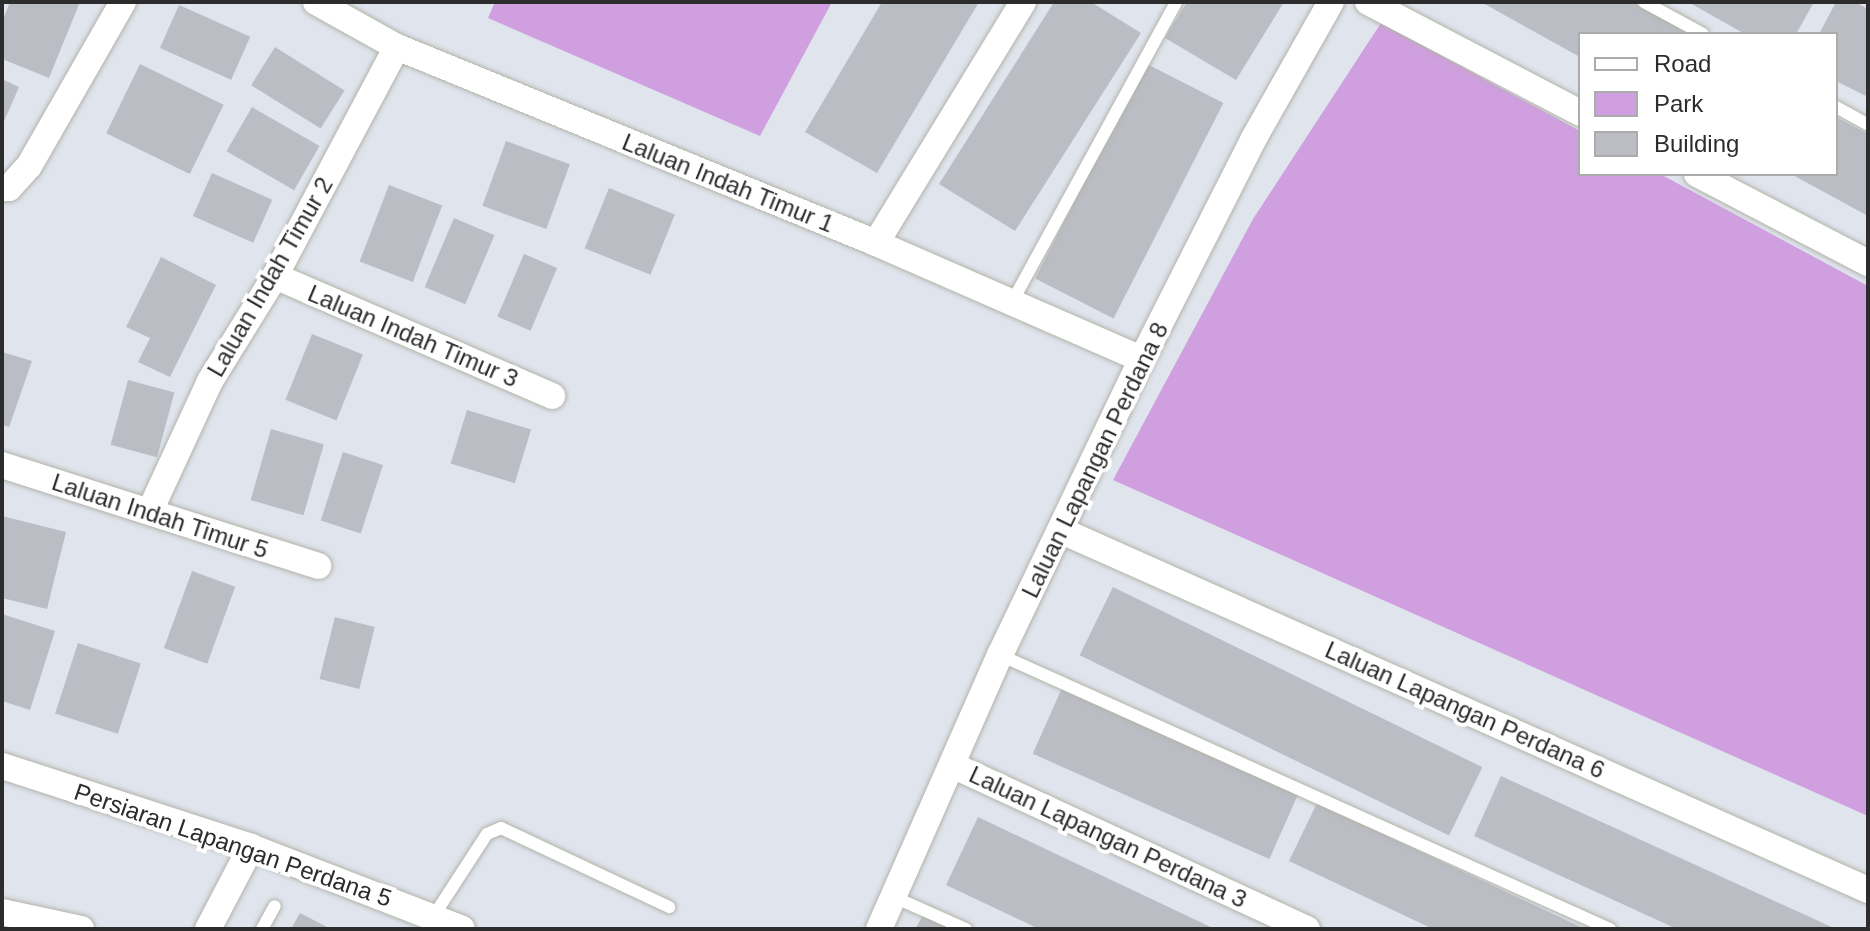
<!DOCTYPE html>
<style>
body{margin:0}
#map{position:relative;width:1870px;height:931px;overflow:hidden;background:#dfe4ed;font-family:Helvetica,sans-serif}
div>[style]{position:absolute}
.green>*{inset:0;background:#cf9fdf}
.building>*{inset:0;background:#bbbdc5;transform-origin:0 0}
.roads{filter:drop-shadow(0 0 2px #b3b3a8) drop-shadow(0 0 2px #b3b3a8)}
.lane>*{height:12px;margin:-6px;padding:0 6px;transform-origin:6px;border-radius:6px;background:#fff}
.street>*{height:26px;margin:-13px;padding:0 13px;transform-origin:13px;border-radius:13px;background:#fff}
span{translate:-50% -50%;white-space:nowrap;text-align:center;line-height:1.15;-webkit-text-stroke:8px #fff;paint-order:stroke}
.street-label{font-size:24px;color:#2c2c2c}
.frame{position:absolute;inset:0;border:4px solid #2c2c2c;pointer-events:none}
.legend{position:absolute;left:1578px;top:32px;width:260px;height:144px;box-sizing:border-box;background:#fff;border:2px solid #ababab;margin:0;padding:10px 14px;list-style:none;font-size:24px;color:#2c2c2c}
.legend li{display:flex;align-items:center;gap:16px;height:40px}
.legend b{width:40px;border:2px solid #ababab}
</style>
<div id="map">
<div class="green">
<i style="clip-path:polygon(495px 2px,832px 2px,760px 136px,488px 18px)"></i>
<i style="clip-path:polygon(1381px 23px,1580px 131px,1580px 174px,1660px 174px,1868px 286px,1868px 816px,1113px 480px,1253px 219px)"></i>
</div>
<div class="building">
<i style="clip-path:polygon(10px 2px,80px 2px,49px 78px,2px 59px,2px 22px)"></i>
<i style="clip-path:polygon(882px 2px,979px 2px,877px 173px,805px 132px)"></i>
<i style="clip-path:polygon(1054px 2px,1091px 2px,1141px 33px,1015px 231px,939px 184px)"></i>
<i style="clip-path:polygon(1187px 2px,1284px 2px,1236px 80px,1165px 38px)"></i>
<i style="clip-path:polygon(1481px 2px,1632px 2px,1689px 34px,1580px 34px,1580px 57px)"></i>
<i style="clip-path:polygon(1688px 2px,1814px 2px,1796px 34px,1745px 34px)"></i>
<i style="clip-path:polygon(1836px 2px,1855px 2px,1868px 9px,1868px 97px,1836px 81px,1836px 34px,1819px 34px)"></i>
<i style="left:179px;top:5px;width:78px;height:47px;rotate:24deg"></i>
<i style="left:275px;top:47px;width:82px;height:45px;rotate:32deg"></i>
<i style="left:1145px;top:63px;width:88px;height:242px;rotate:27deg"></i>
<i style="left:140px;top:64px;width:93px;height:77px;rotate:26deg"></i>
<i style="clip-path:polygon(2px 79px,19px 87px,2px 126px)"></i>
<i style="left:252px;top:107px;width:78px;height:51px;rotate:30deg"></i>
<i style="clip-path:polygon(1836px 117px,1868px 134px,1868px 216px,1791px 174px,1836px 174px)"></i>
<i style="left:506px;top:141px;width:68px;height:69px;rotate:20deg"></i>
<i style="left:212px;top:173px;width:66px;height:47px;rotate:24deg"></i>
<i style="left:389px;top:185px;width:57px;height:82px;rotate:21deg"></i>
<i style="left:609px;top:188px;width:71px;height:65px;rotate:22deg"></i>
<i style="left:454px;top:218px;width:44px;height:75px;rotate:23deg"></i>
<i style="left:524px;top:254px;width:36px;height:68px;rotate:23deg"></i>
<i style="clip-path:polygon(161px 257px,216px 285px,170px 377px,138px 362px,150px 338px,126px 327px)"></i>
<i style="left:312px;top:334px;width:55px;height:71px;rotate:22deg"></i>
<i style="clip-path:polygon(2px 352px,32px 361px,9px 427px,2px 425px)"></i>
<i style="left:128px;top:380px;width:48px;height:67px;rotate:15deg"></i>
<i style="left:467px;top:410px;width:67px;height:56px;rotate:17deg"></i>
<i style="left:271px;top:429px;width:55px;height:74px;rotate:16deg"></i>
<i style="left:343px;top:452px;width:42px;height:72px;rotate:18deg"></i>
<i style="clip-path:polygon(2px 516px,66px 532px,47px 609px,2px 598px)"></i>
<i style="left:192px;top:571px;width:46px;height:82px;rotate:20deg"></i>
<i style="left:1113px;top:587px;width:411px;height:76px;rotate:26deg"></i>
<i style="clip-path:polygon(2px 614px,55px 631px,30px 710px,2px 701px)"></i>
<i style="left:335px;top:617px;width:41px;height:64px;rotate:14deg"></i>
<i style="left:78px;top:643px;width:66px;height:74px;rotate:18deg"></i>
<i style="left:1062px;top:688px;width:259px;height:72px;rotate:24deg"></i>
<i style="clip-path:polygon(1501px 776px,1836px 929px,1677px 929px,1474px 836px)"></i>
<i style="clip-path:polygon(1317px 803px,1585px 929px,1433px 929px,1289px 861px)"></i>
<i style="clip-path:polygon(978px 817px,1215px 929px,1039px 929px,946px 885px)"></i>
<i style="clip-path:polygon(925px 912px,962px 929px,915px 929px)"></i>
<i style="clip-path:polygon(300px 913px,331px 929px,291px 929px)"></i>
</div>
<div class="roads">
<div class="lane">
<i style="left:1644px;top:2px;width:67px;rotate:28.5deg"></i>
<i style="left:1836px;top:107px;width:37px;rotate:29deg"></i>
<i style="left:1012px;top:302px;width:342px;rotate:-61.3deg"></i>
<i style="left:1000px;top:655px;width:669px;rotate:24.19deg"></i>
<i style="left:894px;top:897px;width:79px;rotate:24deg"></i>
<i style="left:433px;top:917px;width:99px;rotate:-57deg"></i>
<i style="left:487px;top:834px;width:15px;rotate:-23deg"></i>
<i style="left:501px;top:828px;width:186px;rotate:25.2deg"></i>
<i style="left:262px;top:929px;width:26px;rotate:-61deg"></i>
</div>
<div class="street">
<i style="left:316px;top:2px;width:93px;rotate:29.1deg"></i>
<i style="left:397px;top:47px;width:518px;rotate:22.25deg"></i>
<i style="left:876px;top:243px;width:290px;rotate:23.6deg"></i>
<i style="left:1368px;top:2px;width:239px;rotate:27.6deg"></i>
<i style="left:1697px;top:174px;width:193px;rotate:27.5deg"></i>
<i style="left:2px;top:188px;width:7px"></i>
<i style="left:9px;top:188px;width:30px;rotate:-48deg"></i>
<i style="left:29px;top:166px;width:189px;rotate:-60.2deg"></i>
<i style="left:876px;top:243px;width:282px;rotate:-58.6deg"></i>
<i style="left:275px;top:276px;width:302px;rotate:23.4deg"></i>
<i style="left:2px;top:465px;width:332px;rotate:17.7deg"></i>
<i style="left:150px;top:511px;width:143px;rotate:-65.2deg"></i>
<i style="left:210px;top:381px;width:123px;rotate:-58.2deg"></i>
<i style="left:275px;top:276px;width:259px;rotate:-62deg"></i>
<i style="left:1062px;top:531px;width:882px;rotate:24.01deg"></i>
<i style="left:952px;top:765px;width:391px;rotate:24.8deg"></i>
<i style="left:2px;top:766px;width:262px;rotate:18deg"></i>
<i style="left:251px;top:847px;width:226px;rotate:21.2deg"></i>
<i style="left:2px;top:912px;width:81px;rotate:12.1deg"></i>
<i style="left:208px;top:929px;width:93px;rotate:-62.3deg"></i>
<i style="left:879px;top:929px;width:300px;rotate:-66.2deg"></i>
<i style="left:1000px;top:655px;width:328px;rotate:-64.4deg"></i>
<i style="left:1142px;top:359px;width:248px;rotate:-63.1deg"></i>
<i style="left:1254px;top:138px;width:156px;rotate:-60.5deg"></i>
</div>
</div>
<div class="street-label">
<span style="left:728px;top:183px;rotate:22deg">Laluan Indah Timur 1</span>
<span style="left:270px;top:277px;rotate:-60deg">Laluan Indah Timur 2</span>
<span style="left:413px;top:336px;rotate:23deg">Laluan Indah Timur 3</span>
<span style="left:1095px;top:460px;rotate:-64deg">Laluan Lapangan Perdana 8</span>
<span style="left:160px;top:516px;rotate:18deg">Laluan Indah Timur 5</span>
<span style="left:1465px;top:710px;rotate:24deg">Laluan Lapangan Perdana 6</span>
<span style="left:1108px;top:837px;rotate:25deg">Laluan Lapangan Perdana 3</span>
<span style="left:233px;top:845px;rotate:19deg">Persiaran Lapangan Perdana 5</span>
</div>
<div class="frame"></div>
<ul class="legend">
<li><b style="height:10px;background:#fff"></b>Road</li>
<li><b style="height:22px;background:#cf9fdf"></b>Park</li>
<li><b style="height:22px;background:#bbbdc5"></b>Building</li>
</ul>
</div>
